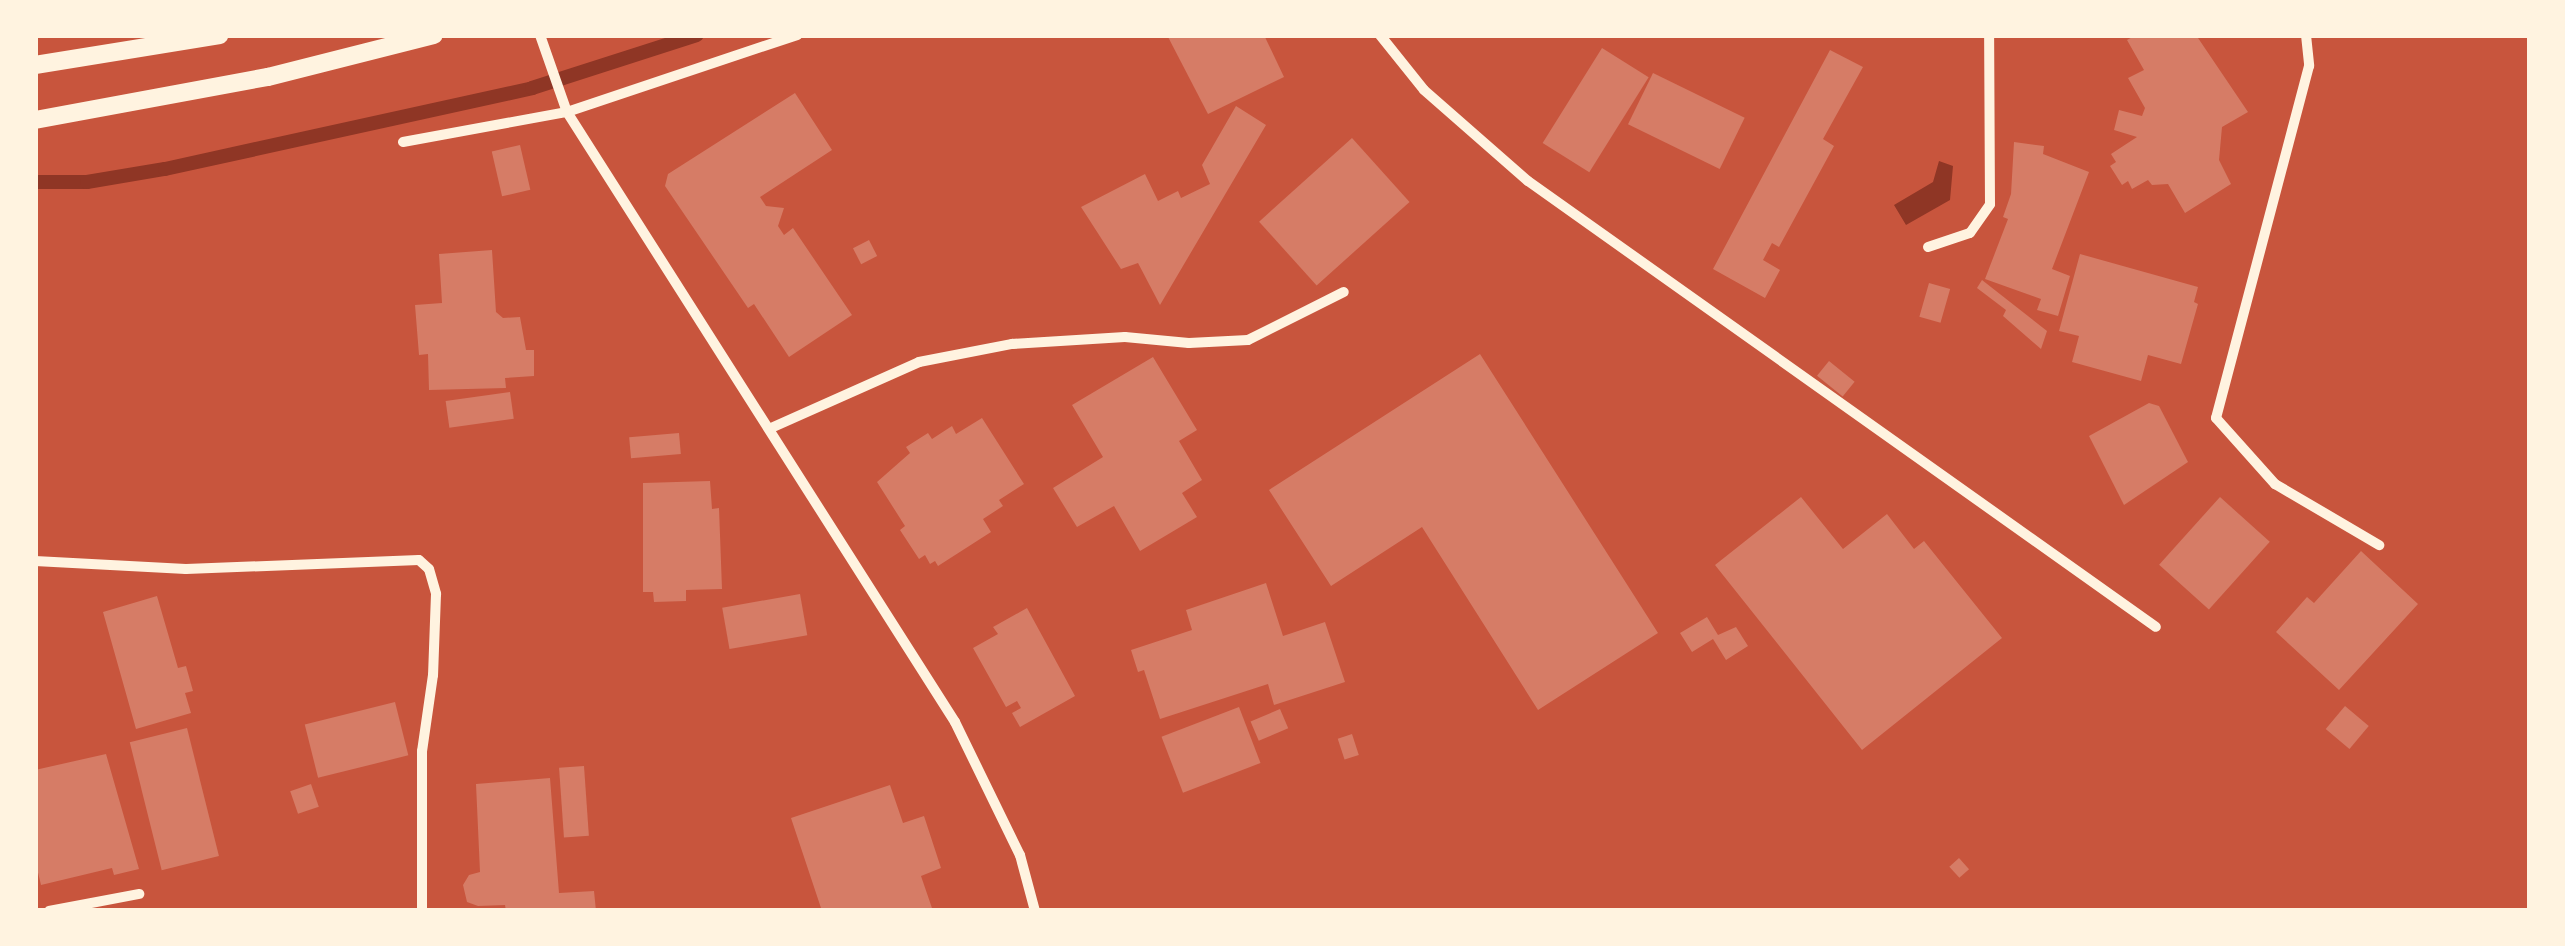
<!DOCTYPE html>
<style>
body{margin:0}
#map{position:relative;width:2565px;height:946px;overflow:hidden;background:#c8553d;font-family:"PT Sans",sans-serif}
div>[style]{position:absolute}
.water>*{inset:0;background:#8f3625}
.stream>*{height:14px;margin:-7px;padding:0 7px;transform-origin:7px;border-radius:7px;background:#8f3625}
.building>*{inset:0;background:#d67c66;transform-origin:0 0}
.minor>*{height:10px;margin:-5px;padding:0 5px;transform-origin:5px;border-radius:5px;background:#fff3e0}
.tertiary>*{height:18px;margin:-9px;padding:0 9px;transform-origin:9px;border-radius:9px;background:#fff3e0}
span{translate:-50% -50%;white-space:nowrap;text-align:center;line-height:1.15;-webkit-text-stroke:8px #fff3e0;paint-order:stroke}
.frame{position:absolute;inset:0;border:38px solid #fff3e0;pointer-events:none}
</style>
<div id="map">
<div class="water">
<i style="clip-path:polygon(1939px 161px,1953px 166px,1950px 200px,1906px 225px,1894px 205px,1933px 182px)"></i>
</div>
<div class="stream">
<i style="left:35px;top:182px;width:52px"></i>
<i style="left:87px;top:182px;width:79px;rotate:-9.5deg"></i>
<i style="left:165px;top:169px;width:376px;rotate:-12.4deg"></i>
<i style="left:532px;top:88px;width:173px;rotate:-17.8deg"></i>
</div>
<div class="building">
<i style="clip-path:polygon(1167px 35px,1264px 35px,1284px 77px,1208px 114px)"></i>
<i style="clip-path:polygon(2136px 35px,2196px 35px,2248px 112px,2222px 127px,2219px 160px,2231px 184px,2185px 213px,2168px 184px,2152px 185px,2148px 180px,2132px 189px,2128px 181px,2122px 185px,2110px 166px,2116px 162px,2111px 154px,2137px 137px,2114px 130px,2119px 110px,2142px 116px,2145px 108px,2128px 78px,2144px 70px,2127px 40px)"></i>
<i style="left:1602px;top:48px;width:55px;height:112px;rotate:32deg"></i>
<i style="clip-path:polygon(1830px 50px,1863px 67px,1823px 139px,1834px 146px,1779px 247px,1772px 243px,1763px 260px,1780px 270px,1765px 298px,1713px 269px)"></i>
<i style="left:1653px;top:73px;width:102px;height:57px;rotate:26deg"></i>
<i style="clip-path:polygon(795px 93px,832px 150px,760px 197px,766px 206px,784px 208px,778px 226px,784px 235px,793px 228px,852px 315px,789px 357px,754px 304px,748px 308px,665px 186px,668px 174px)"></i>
<i style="clip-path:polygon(1236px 106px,1266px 125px,1160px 305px,1138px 263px,1121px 269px,1081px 207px,1145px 174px,1158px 201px,1178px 191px,1181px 198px,1210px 184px,1202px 165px)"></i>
<i style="left:1352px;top:138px;width:86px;height:125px;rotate:48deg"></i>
<i style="clip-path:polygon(2014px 142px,2044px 146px,2043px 154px,2089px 172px,2052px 269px,2070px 276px,2058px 316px,2037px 310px,2041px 299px,1985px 279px,2008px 219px,2003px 217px,2011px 194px)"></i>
<i style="left:520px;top:145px;width:46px;height:29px;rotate:77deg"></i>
<i style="left:869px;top:240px;width:18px;height:18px;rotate:63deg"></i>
<i style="clip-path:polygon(492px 250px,496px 312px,503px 318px,520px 317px,526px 350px,534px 350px,534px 376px,505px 378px,506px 388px,429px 390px,428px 354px,419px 355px,415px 305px,442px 303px,439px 254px)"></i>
<i style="clip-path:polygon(2080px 254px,2198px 287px,2194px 302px,2198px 304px,2181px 364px,2148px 355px,2141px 381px,2072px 362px,2079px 336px,2059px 331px)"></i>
<i style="clip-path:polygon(1982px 280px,2047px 331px,2041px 349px,2003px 316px,2006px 310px,1977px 288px)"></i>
<i style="left:1929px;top:283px;width:22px;height:35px;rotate:16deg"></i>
<i style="clip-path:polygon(1480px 354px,1658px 633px,1538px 710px,1422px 527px,1331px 586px,1269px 490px)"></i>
<i style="clip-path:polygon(1153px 357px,1197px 430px,1179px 441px,1202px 480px,1182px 493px,1197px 517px,1140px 551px,1114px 506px,1077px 527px,1053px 488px,1103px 457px,1072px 405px)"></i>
<i style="left:1829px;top:361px;width:33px;height:19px;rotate:39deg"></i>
<i style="left:510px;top:392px;width:27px;height:65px;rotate:82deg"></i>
<i style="clip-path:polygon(2149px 403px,2159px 406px,2188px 462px,2124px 505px,2089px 436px)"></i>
<i style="clip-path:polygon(982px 418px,1024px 484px,999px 500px,1003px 506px,983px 519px,991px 532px,938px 566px,935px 561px,930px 564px,925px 555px,919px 559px,900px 530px,905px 526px,877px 482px,910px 453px,906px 447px,928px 433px,932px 439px,952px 426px,956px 434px)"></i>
<i style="left:679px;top:433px;width:21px;height:50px;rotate:85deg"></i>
<i style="clip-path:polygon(710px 481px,712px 509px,719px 508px,722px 589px,686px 590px,686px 601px,654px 602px,653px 592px,643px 592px,643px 483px)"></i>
<i style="clip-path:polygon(1801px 497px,1843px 549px,1887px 514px,1914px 549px,1924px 541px,2002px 638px,1862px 750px,1715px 565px)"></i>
<i style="left:2220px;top:497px;width:67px;height:91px;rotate:42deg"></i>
<i style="clip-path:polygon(2361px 551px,2418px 604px,2339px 690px,2276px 632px,2307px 597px,2314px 603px)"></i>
<i style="clip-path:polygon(1266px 583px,1283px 636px,1325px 622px,1345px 682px,1274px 705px,1268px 684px,1160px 719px,1144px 670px,1138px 672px,1131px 650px,1192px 630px,1186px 610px)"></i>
<i style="left:800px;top:594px;width:42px;height:79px;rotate:80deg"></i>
<i style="clip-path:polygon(157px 596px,178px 668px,186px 666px,193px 691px,185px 693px,191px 713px,136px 729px,103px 612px)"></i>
<i style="clip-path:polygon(1027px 608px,1075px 696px,1020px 727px,1012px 713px,1021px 708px,1017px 701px,1006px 707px,973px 648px,998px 634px,993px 627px)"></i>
<i style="clip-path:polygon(1707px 617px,1718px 635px,1736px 627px,1748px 646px,1726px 660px,1713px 639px,1692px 652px,1680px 633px)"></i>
<i style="left:395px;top:702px;width:55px;height:93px;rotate:76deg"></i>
<i style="left:2345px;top:706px;width:31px;height:30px;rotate:40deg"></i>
<i style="left:1239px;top:707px;width:60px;height:83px;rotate:69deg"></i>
<i style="left:1280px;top:709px;width:21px;height:32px;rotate:67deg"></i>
<i style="left:187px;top:728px;width:132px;height:59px;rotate:76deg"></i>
<i style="left:1352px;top:734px;width:22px;height:15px;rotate:72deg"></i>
<i style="clip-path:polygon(106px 754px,139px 869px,114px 875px,112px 868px,41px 885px,35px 860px,35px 770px)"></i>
<i style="left:584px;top:766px;width:70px;height:25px;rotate:86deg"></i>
<i style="clip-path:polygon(550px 778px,559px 893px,594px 891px,596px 911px,506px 911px,505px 905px,478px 906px,467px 902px,463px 885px,469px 875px,480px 872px,476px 784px)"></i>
<i style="left:311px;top:784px;width:24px;height:22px;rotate:71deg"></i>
<i style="clip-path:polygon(890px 785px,903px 823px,924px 816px,941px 868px,921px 876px,933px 911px,822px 911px,791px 818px)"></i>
<i style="left:1959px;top:858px;width:15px;height:13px;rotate:48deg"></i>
</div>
<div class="minor">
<i style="left:540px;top:35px;width:82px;rotate:70.7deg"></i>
<i style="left:567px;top:112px;width:723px;rotate:57.54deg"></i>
<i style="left:955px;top:722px;width:148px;rotate:64deg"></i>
<i style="left:1020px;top:855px;width:58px;rotate:75deg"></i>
<i style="left:1380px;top:35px;width:70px;rotate:51.3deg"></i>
<i style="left:1424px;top:90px;width:138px;rotate:41.2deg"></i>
<i style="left:1528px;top:181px;width:770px;rotate:35.38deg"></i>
<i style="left:2306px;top:35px;width:31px;rotate:84deg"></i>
<i style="left:2309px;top:66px;width:364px;rotate:104.8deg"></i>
<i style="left:2216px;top:418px;width:89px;rotate:48.2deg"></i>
<i style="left:2275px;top:484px;width:121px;rotate:30.4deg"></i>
<i style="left:403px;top:142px;width:167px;rotate:-10.4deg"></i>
<i style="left:567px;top:112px;width:243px;rotate:-18.5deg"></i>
<i style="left:1928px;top:247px;width:44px;rotate:-18.4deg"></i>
<i style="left:1970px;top:233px;width:35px;rotate:-55deg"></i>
<i style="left:1990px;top:204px;width:169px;rotate:-90.3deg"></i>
<i style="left:771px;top:428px;width:162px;rotate:-24deg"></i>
<i style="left:919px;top:362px;width:95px;rotate:-11deg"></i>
<i style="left:1012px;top:344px;width:113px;rotate:-3.5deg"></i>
<i style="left:1125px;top:337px;width:64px;rotate:5.4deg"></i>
<i style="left:1189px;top:343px;width:59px;rotate:-2.9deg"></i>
<i style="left:1248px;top:340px;width:107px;rotate:-26.6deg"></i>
<i style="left:35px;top:561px;width:151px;rotate:3deg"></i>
<i style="left:186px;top:569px;width:233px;rotate:-2.2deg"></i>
<i style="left:419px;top:560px;width:13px;rotate:42deg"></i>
<i style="left:429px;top:569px;width:26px;rotate:74deg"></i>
<i style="left:436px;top:594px;width:81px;rotate:92.1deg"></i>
<i style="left:433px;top:675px;width:77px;rotate:98.2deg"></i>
<i style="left:422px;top:751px;width:160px;rotate:90deg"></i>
<i style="left:49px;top:911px;width:92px;rotate:-10.7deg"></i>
</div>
<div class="tertiary">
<i style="left:35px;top:65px;width:187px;rotate:-9.2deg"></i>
<i style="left:35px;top:120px;width:237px;rotate:-10.5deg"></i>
<i style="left:268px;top:77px;width:171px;rotate:-14.2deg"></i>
</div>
<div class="frame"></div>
</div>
